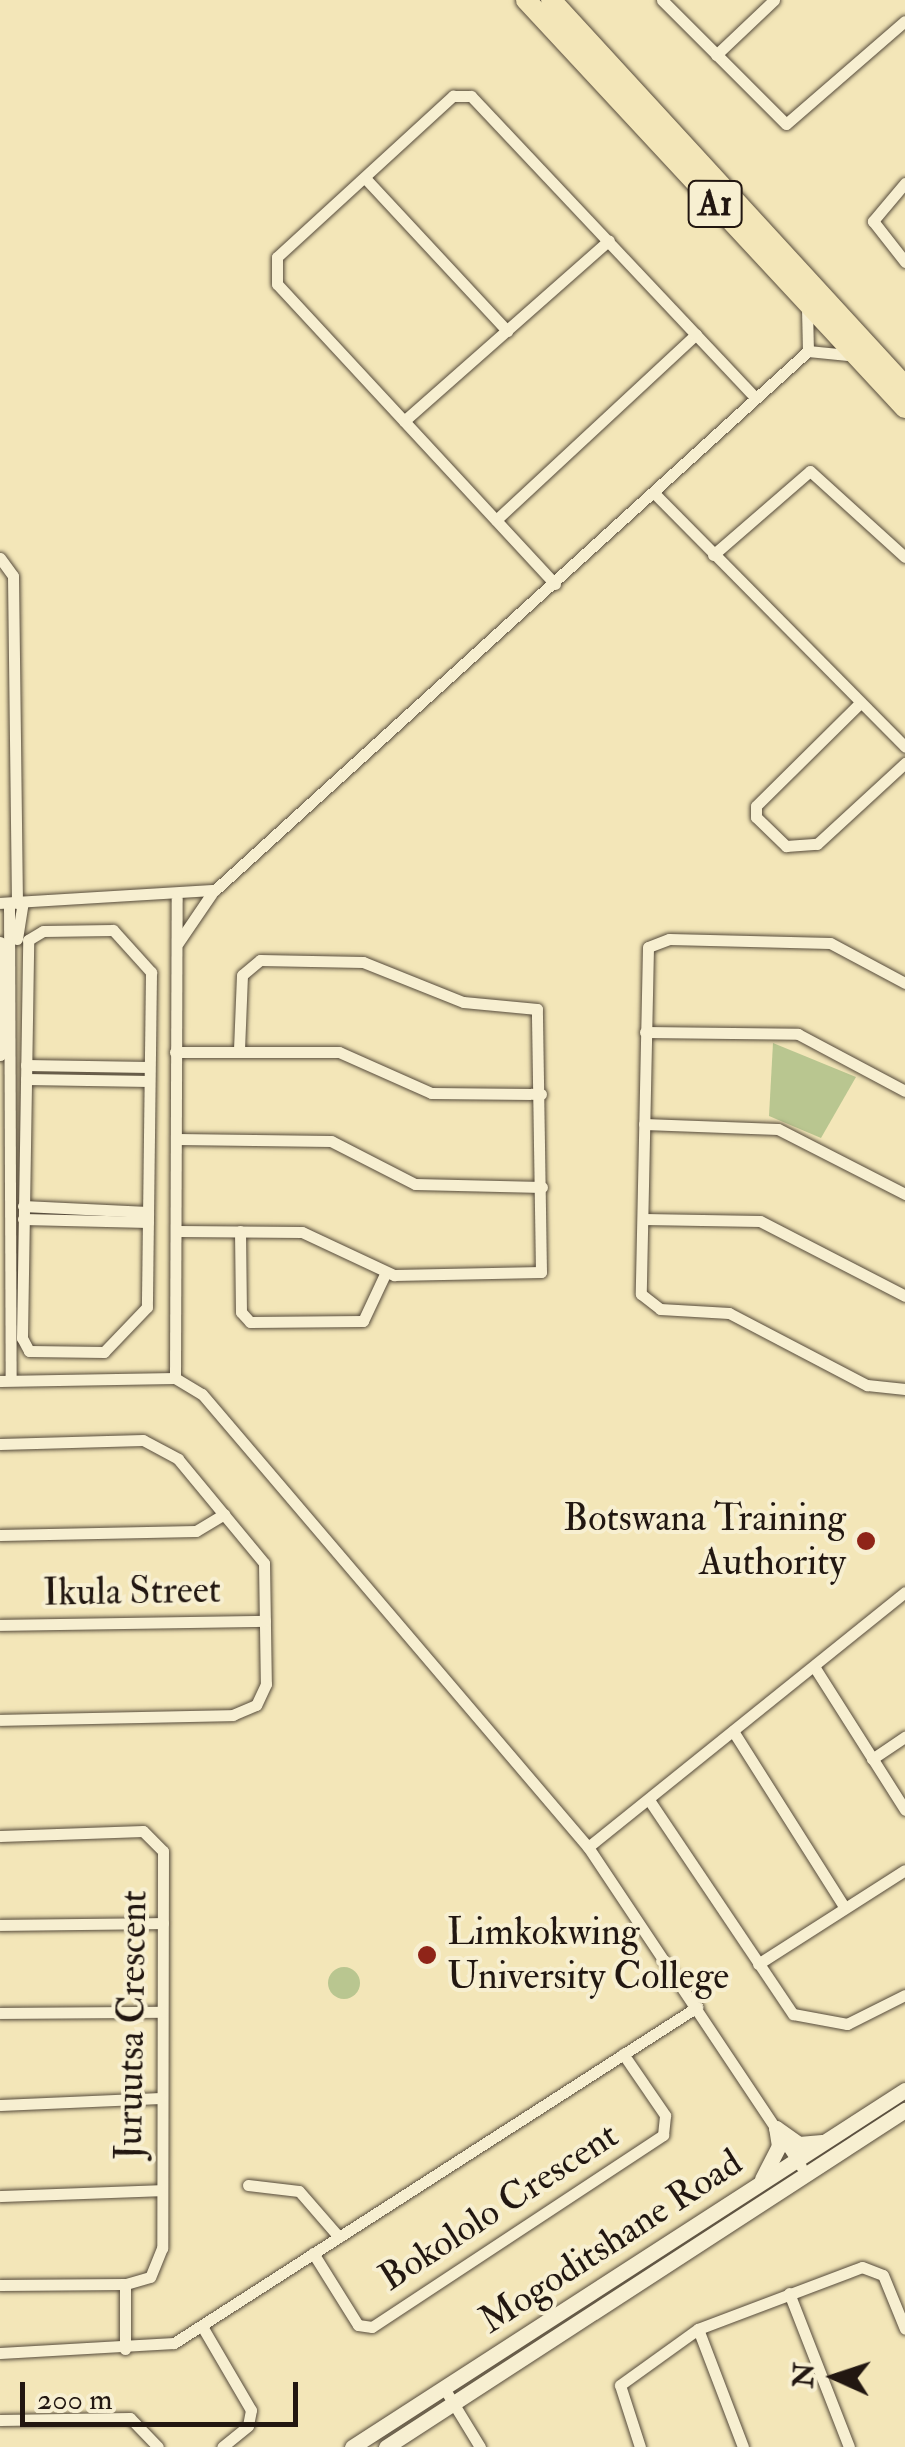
<!DOCTYPE html>
<style>
body{margin:0}
#map{position:relative;width:905px;height:2447px;overflow:hidden;background:#f3e6b8;font-family:"IM FELL Double Pica",serif}
div>[style]{position:absolute}
.green>*{inset:0;background:#b9c690}
.round{border-radius:50%}
.roads{filter:drop-shadow(0 0 2px #564b3b) drop-shadow(0 0 2px #564b3b)}
.street>*{height:11px;margin:-5.5px;padding:0 5.5px;transform-origin:5.5px;border-radius:5.5px;background:#f7efd1}
.secondary>*{height:15px;margin:-7.5px;padding:0 7.5px;transform-origin:7.5px;border-radius:7.5px;background:#f7efd1}
.highway>*{height:20px;margin:-10px;padding:0 10px;transform-origin:10px;border-radius:10px;background:#f3e6b8}
.dots>*{width:28px;height:28px;translate:-50% -50%;box-sizing:border-box;border:5px solid #f7efd1;border-radius:50%}
span{translate:-50% -50%;white-space:nowrap;text-align:center;line-height:1.15;-webkit-text-stroke:8px #f7efd1;paint-order:stroke}
.shield-label span{padding:2px 8px;background:#f7efd1;border:2px solid;border-radius:8px;-webkit-text-stroke-width:0}
.shield-label{font-size:35px;color:#221711;font-weight:700}
.poi-label{font-size:38px;color:#221711}
.right{translate:-100% -50%;text-align:right}
.left{translate:0 -50%;text-align:left}
.street-label{font-size:38px;color:#221711}
.north{position:absolute;left:785px;top:2327px;width:100px;height:100px;-webkit-text-stroke:8px #f7efd1;paint-order:stroke;rotate:273deg;font-size:28px;font-weight:700;line-height:40px;text-align:center;color:#221711}
.north::after{content:'';display:block;margin:auto;width:35px;height:45px;background:#221711;clip-path:polygon(50% 0,100% 100%,50% 72%,0 100%)}
.scale{position:absolute;left:20px;top:2382px;width:278px;height:45px;box-sizing:border-box;border:5px solid #221711;border-top:0;padding-left:12px;font-size:30px;line-height:35px;white-space:nowrap;color:#221711;-webkit-text-stroke:8px #f7efd1;paint-order:stroke}
</style>
<div id="map">
<div class="green">
<i style="clip-path:polygon(773px 1043px,856px 1077px,821px 1138px,769px 1116px)"></i>
<i class="round" style="left:328px;top:1967px;width:32px;height:32px"></i>
</div>
<div class="roads">
<div class="street">
<i style="left:662px;top:0;width:175px;rotate:45deg"></i>
<i style="left:786px;top:124px;width:157px;rotate:-40.9deg"></i>
<i style="left:716px;top:55px;width:80px;rotate:-43.5deg"></i>
<i style="left:365px;top:178px;width:209px;rotate:47.1deg"></i>
<i style="left:905px;top:183px;width:50px;rotate:130.1deg"></i>
<i style="left:873px;top:221px;width:52px;rotate:52deg"></i>
<i style="left:807px;top:308px;width:43px;rotate:88.7deg"></i>
<i style="left:404px;top:421px;width:273px;rotate:-41.4deg"></i>
<i style="left:654px;top:493px;width:357px;rotate:45.3deg"></i>
<i style="left:496px;top:520px;width:273px;rotate:-42.9deg"></i>
<i style="left:713px;top:555px;width:128px;rotate:-40.9deg"></i>
<i style="left:810px;top:471px;width:128px;rotate:42.2deg"></i>
<i style="left:0;top:558px;width:22px;rotate:54deg"></i>
<i style="left:13px;top:576px;width:327px;rotate:89.3deg"></i>
<i style="left:555px;top:584px;width:409px;rotate:-132.8deg"></i>
<i style="left:277px;top:284px;width:27px;rotate:-90deg"></i>
<i style="left:277px;top:257px;width:239px;rotate:-42.5deg"></i>
<i style="left:453px;top:96px;width:18px"></i>
<i style="left:471px;top:96px;width:415px;rotate:46.7deg"></i>
<i style="left:860px;top:703px;width:146px;rotate:135.3deg"></i>
<i style="left:756px;top:806px;width:11px;rotate:90deg"></i>
<i style="left:756px;top:817px;width:42px;rotate:44deg"></i>
<i style="left:786px;top:846px;width:31px;rotate:-4deg"></i>
<i style="left:817px;top:844px;width:120px;rotate:-42.6deg"></i>
<i style="left:0;top:903px;width:215px;rotate:-3.5deg"></i>
<i style="left:215px;top:890px;width:801px;rotate:-42.27deg"></i>
<i style="left:808px;top:351px;width:40px;rotate:5.7deg"></i>
<i style="left:9px;top:903px;width:477px;rotate:89.8deg"></i>
<i style="left:113px;top:930px;width:57px;rotate:47.9deg"></i>
<i style="left:151px;top:972px;width:335px;rotate:90.7deg"></i>
<i style="left:147px;top:1307px;width:62px;rotate:133.7deg"></i>
<i style="left:104px;top:1352px;width:75px;rotate:-179.2deg"></i>
<i style="left:29px;top:1351px;width:15px;rotate:-118deg"></i>
<i style="left:22px;top:1338px;width:398px;rotate:-89.1deg"></i>
<i style="left:28px;top:940px;width:17px;rotate:-31deg"></i>
<i style="left:43px;top:931px;width:70px;rotate:-0.8deg"></i>
<i style="left:17px;top:939px;width:36px;rotate:-81deg"></i>
<i style="left:0;top:942px;width:113px;rotate:90deg"></i>
<i style="left:178px;top:943px;width:60px;rotate:-55.8deg"></i>
<i style="left:905px;top:983px;width:85px;rotate:-151.9deg"></i>
<i style="left:830px;top:943px;width:161px;rotate:-178.6deg"></i>
<i style="left:669px;top:939px;width:22px;rotate:159deg"></i>
<i style="left:648px;top:947px;width:347px;rotate:91.2deg"></i>
<i style="left:641px;top:1294px;width:24px;rotate:38deg"></i>
<i style="left:660px;top:1309px;width:69px;rotate:3.3deg"></i>
<i style="left:729px;top:1313px;width:156px;rotate:27.6deg"></i>
<i style="left:867px;top:1385px;width:38px;rotate:6deg"></i>
<i style="left:645px;top:1032px;width:153px;rotate:0.7deg"></i>
<i style="left:798px;top:1034px;width:121px;rotate:28deg"></i>
<i style="left:175px;top:1052px;width:164px"></i>
<i style="left:339px;top:1052px;width:101px;rotate:24deg"></i>
<i style="left:431px;top:1093px;width:110px;rotate:0.5deg"></i>
<i style="left:26px;top:1065px;width:123px;rotate:0.9deg"></i>
<i style="left:26px;top:1079px;width:123px;rotate:0.9deg"></i>
<i style="left:644px;top:1124px;width:134px;rotate:2.1deg"></i>
<i style="left:778px;top:1129px;width:143px;rotate:27.1deg"></i>
<i style="left:177px;top:1139px;width:154px;rotate:0.7deg"></i>
<i style="left:331px;top:1141px;width:94px;rotate:27.1deg"></i>
<i style="left:415px;top:1184px;width:127px;rotate:1.4deg"></i>
<i style="left:23px;top:1206px;width:125px;rotate:2.7deg"></i>
<i style="left:23px;top:1219px;width:125px;rotate:1.4deg"></i>
<i style="left:644px;top:1219px;width:116px;rotate:1deg"></i>
<i style="left:760px;top:1221px;width:163px;rotate:27.3deg"></i>
<i style="left:177px;top:1231px;width:125px;rotate:0.5deg"></i>
<i style="left:302px;top:1232px;width:102px;rotate:25.1deg"></i>
<i style="left:394px;top:1275px;width:147px;rotate:-1.2deg"></i>
<i style="left:541px;top:1272px;width:263px;rotate:-90.9deg"></i>
<i style="left:537px;top:1009px;width:74px;rotate:-174.6deg"></i>
<i style="left:463px;top:1002px;width:108px;rotate:-158.2deg"></i>
<i style="left:363px;top:962px;width:103px;rotate:-178.9deg"></i>
<i style="left:260px;top:960px;width:23px;rotate:140deg"></i>
<i style="left:242px;top:975px;width:76px;rotate:92.3deg"></i>
<i style="left:240px;top:1231px;width:81px;rotate:89.3deg"></i>
<i style="left:241px;top:1312px;width:13px;rotate:48deg"></i>
<i style="left:250px;top:1322px;width:113px;rotate:-0.5deg"></i>
<i style="left:363px;top:1321px;width:54px;rotate:-64.9deg"></i>
<i style="left:175px;top:1378px;width:479px;rotate:-89.8deg"></i>
<i style="left:0;top:1381px;width:175px;rotate:-1deg"></i>
<i style="left:175px;top:1378px;width:31px;rotate:31deg"></i>
<i style="left:202px;top:1394px;width:595px;rotate:49.57deg"></i>
<i style="left:588px;top:1847px;width:384px;rotate:56.3deg"></i>
<i style="left:0;top:1444px;width:143px;rotate:-1.6deg"></i>
<i style="left:143px;top:1440px;width:40px;rotate:28deg"></i>
<i style="left:178px;top:1459px;width:135px;rotate:50.4deg"></i>
<i style="left:264px;top:1563px;width:121px;rotate:89.1deg"></i>
<i style="left:266px;top:1684px;width:23px;rotate:115deg"></i>
<i style="left:256px;top:1705px;width:25px;rotate:157deg"></i>
<i style="left:233px;top:1715px;width:233px;rotate:178.8deg"></i>
<i style="left:0;top:1535px;width:196px;rotate:-1.2deg"></i>
<i style="left:196px;top:1531px;width:33px;rotate:-31deg"></i>
<i style="left:0;top:1625px;width:265px;rotate:-0.9deg"></i>
<i style="left:815px;top:1668px;width:168px;rotate:57.6deg"></i>
<i style="left:733px;top:1731px;width:209px;rotate:57.7deg"></i>
<i style="left:872px;top:1759px;width:40px;rotate:-34deg"></i>
<i style="left:649px;top:1800px;width:258px;rotate:56.1deg"></i>
<i style="left:793px;top:2014px;width:55px;rotate:10.5deg"></i>
<i style="left:847px;top:2024px;width:65px;rotate:-26.6deg"></i>
<i style="left:0;top:1836px;width:143px;rotate:-2deg"></i>
<i style="left:143px;top:1831px;width:28px;rotate:45deg"></i>
<i style="left:163px;top:1851px;width:397px;rotate:90.1deg"></i>
<i style="left:162px;top:2248px;width:31px;rotate:112deg"></i>
<i style="left:150px;top:2277px;width:26px;rotate:164deg"></i>
<i style="left:125px;top:2284px;width:65px;rotate:90deg"></i>
<i style="left:588px;top:1847px;width:407px;rotate:-38.8deg"></i>
<i style="left:0;top:1925px;width:163px;rotate:-0.7deg"></i>
<i style="left:758px;top:1964px;width:174px;rotate:-32.6deg"></i>
<i style="left:0;top:2013px;width:162px;rotate:-0.4deg"></i>
<i style="left:0;top:2105px;width:161px;rotate:-2.5deg"></i>
<i style="left:248px;top:2185px;width:51px;rotate:6.7deg"></i>
<i style="left:299px;top:2191px;width:61px;rotate:49deg"></i>
<i style="left:0;top:2196px;width:160px;rotate:-2.1deg"></i>
<i style="left:313px;top:2253px;width:85px;rotate:58deg"></i>
<i style="left:358px;top:2325px;width:14px;rotate:8deg"></i>
<i style="left:372px;top:2327px;width:349px;rotate:-33.4deg"></i>
<i style="left:663px;top:2135px;width:20px;rotate:-84deg"></i>
<i style="left:665px;top:2115px;width:74px;rotate:-124.5deg"></i>
<i style="left:0;top:2285px;width:125px;rotate:-0.5deg"></i>
<i style="left:789px;top:2293px;width:165px;rotate:68.7deg"></i>
<i style="left:203px;top:2328px;width:95px;rotate:59.7deg"></i>
<i style="left:251px;top:2410px;width:16px;rotate:101deg"></i>
<i style="left:248px;top:2426px;width:33px;rotate:141deg"></i>
<i style="left:698px;top:2329px;width:126px;rotate:69.1deg"></i>
<i style="left:0;top:2353px;width:174px;rotate:-3.3deg"></i>
<i style="left:174px;top:2343px;width:622px;rotate:-32.72deg"></i>
<i style="left:444px;top:2388px;width:69px;rotate:58.6deg"></i>
<i style="left:0;top:2420px;width:130px;rotate:-0.9deg"></i>
<i style="left:130px;top:2418px;width:40px;rotate:46deg"></i>
<i style="left:640px;top:2447px;width:65px;rotate:-107.9deg"></i>
<i style="left:620px;top:2385px;width:96px;rotate:-35.7deg"></i>
<i style="left:698px;top:2329px;width:175px;rotate:-20.7deg"></i>
<i style="left:862px;top:2267px;width:22px;rotate:21deg"></i>
<i style="left:883px;top:2275px;width:58px;rotate:67.8deg"></i>
</div>
<div class="secondary">
<i style="left:776px;top:2128px;width:28px;rotate:35deg"></i>
<i style="left:799px;top:2144px;width:23px;rotate:-5deg"></i>
<i style="left:762px;top:2179px;width:37px;rotate:-63deg"></i>
<i style="left:779px;top:2146px;width:18px;rotate:-99deg"></i>
<i style="left:352px;top:2447px;width:658px;rotate:-32.85deg"></i>
<i style="left:386px;top:2447px;width:619px;rotate:-33deg"></i>
</div>
<div class="highway">
<i style="left:526px;top:0;width:557px;rotate:47.11deg"></i>
<i style="left:551px;top:0;width:524px;rotate:47.48deg"></i>
</div>
</div>
<div class="dots">
<i style="left:866px;top:1541px;background:#8f2418"></i>
<i style="left:427px;top:1955px;background:#8f2418"></i>
</div>
<div class="shield-label">
<span style="left:715px;top:204px">A1</span>
</div>
<div class="poi-label">
<span class="right" style="left:846px;top:1541px">Botswana Training<br>Authority</span>
<span class="left" style="left:447px;top:1955px">Limkokwing<br>University College</span>
</div>
<div class="street-label">
<span style="left:132px;top:1592px;rotate:-1deg">Ikula Street</span>
<span style="left:132px;top:2025px;rotate:-89deg">Juruutsa Crescent</span>
<span style="left:499px;top:2207px;rotate:-33deg">Bokololo Crescent</span>
<span style="left:611px;top:2242px;rotate:-33deg">Mogoditshane Road</span>
</div>
<div class="north">N</div>
<div class="scale">200 m</div>
</div>
